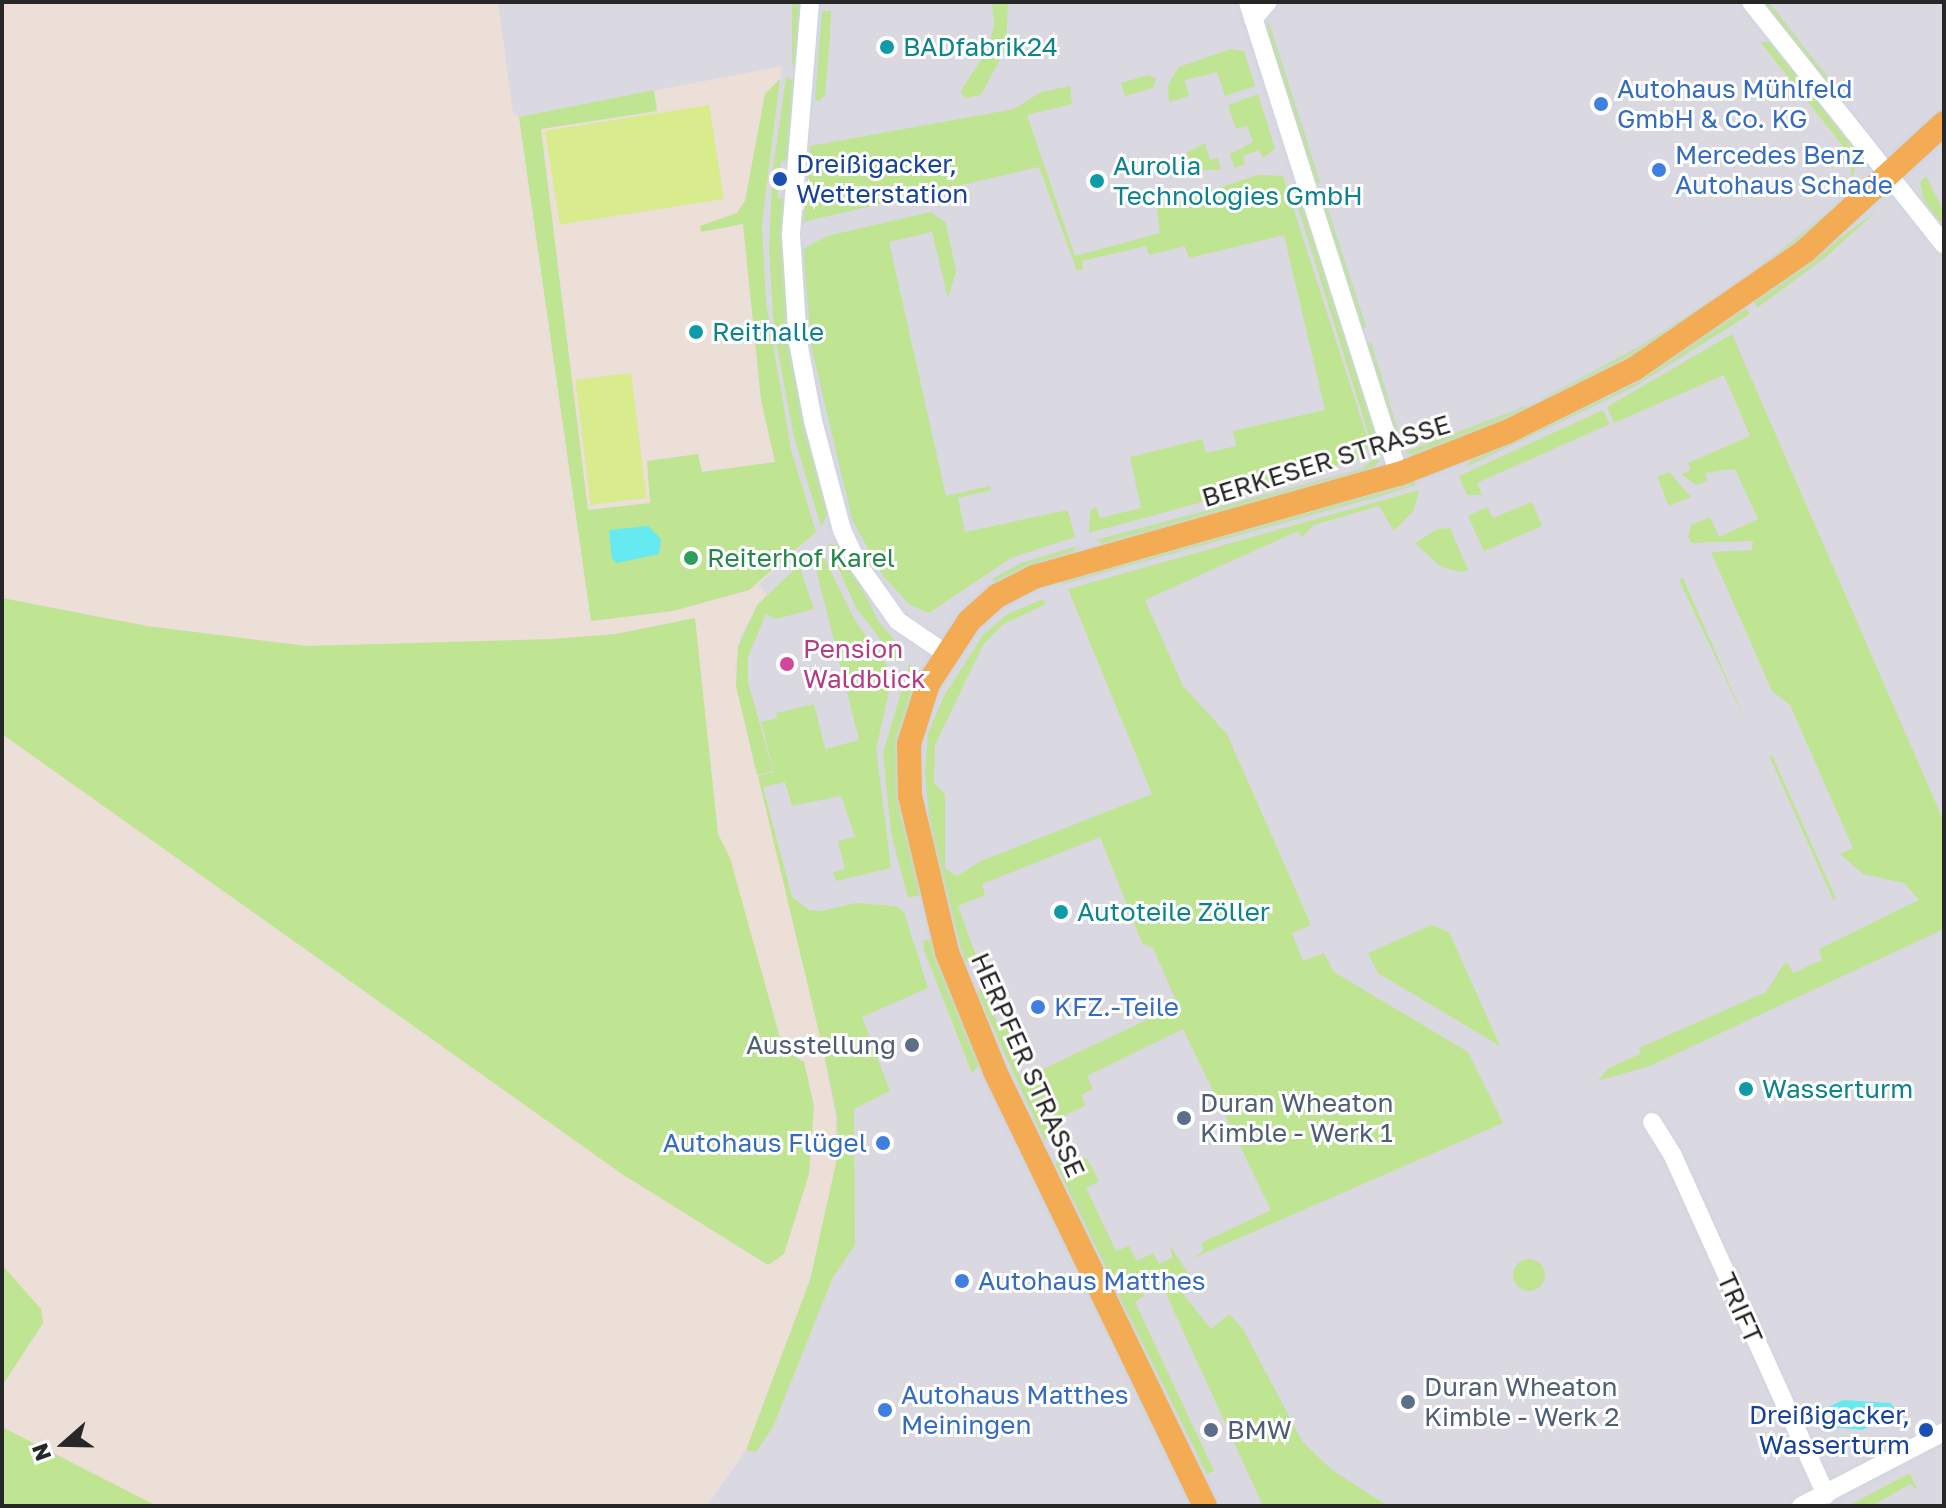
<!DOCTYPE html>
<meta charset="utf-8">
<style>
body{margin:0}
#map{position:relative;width:1946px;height:1508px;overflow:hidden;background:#ebdfd8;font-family:"Golos Text",sans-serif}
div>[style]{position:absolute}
.industrial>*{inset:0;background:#dad9e2}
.green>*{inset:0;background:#bfe492;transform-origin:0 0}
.round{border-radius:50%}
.pitch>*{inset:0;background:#d8eb8d;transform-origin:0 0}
.water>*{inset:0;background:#66eaf1}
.roads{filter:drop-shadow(0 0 2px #cdd5e1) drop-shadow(0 0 2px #cdd5e1)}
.minor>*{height:18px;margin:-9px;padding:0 9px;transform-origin:9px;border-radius:9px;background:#fff}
.major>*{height:24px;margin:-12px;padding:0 12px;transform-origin:12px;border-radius:12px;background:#f4ac54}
.dots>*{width:22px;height:22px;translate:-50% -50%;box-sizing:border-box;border:4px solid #fff;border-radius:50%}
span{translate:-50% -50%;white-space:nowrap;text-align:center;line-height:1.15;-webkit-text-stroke:6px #fff;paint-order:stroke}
.culture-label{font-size:26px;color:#0d838f}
.left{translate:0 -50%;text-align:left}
.shop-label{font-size:26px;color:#366cbe}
.right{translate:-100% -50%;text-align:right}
.transit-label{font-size:26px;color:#164399}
.street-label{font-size:26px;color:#272727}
.leisure-label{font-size:26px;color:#27864d}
.hotel-label{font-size:26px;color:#b23c85}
.service-label{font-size:26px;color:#4e5e75}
.frame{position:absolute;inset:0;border:4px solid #272727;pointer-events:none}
.north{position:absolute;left:24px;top:1404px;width:80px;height:80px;-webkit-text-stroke:6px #fff;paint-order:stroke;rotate:250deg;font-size:22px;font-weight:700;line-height:32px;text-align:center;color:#272727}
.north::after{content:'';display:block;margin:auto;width:28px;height:36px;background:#272727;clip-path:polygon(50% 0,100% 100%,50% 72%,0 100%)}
</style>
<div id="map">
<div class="industrial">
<i style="clip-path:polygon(498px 2px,1944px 2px,1944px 1506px,707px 1506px,746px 1450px,783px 1363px,817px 1257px,836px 1163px,836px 1117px,823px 1049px,735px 672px,741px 634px,767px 594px,758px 585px,816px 532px,791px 449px,766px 302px,762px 224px,782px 66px,519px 117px,513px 113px)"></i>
</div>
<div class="green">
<i style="left:792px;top:2px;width:11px;height:63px"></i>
<i style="clip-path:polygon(992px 2px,1008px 2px,1006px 48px,981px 95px,966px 98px,960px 92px,988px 49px,994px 25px)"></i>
<i style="clip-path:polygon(1761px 2px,1769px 2px,1840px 93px,1835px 99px)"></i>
<i style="clip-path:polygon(822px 11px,831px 11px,830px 36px,825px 95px,819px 101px,815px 99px)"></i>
<i style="clip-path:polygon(1269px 23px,1320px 182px,1314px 185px,1264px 34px)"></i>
<i style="clip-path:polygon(1760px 42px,1771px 42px,1858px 153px,1852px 181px,1850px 155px)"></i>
<i style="clip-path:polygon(1231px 49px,1244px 51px,1255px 86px,1225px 96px,1217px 72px,1185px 80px,1189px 96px,1169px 102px,1168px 85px,1179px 67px)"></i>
<i style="clip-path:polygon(1148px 75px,1156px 78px,1153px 88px,1125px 96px,1121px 83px)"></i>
<i style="clip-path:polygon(786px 77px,797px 82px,788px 161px,781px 161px,779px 177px,772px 176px)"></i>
<i style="clip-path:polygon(780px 79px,762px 224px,766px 302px,791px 449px,816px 532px,749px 590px,673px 611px,591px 621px,519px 117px,654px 90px,657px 111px,541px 129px,588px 510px,650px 503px,647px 461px,698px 454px,702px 472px,775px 462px,761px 400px,743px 224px,701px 232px,700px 226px,737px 213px,745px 201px,765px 94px)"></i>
<i style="clip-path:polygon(1070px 86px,1072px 104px,1027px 115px,1075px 256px,1160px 233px,1157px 208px,1258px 175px,1283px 176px,1369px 443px,1364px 458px,1089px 533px,1090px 510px,1096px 507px,1100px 518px,1141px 508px,1130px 457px,1202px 439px,1206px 453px,1236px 446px,1233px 431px,1325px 410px,1284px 235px,1189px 258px,1185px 246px,1149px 255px,1146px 246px,1082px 261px,1083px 269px,1077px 271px,1039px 167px,803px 222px,810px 146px,1014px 109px,1041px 92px)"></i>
<i style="clip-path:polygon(1258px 94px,1275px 149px,1263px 158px,1259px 150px,1243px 156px,1245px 164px,1234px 168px,1230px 154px,1253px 142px,1247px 126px,1236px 129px,1228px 105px)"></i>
<i style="clip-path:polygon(1205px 143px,1210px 160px,1218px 158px,1221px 170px,1199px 170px,1188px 157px,1186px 153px)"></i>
<i style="clip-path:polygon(1926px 176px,1944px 212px,1944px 228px,1924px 201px,1920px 182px)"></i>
<i style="clip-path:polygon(1863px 178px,1850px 203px,1678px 332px,1545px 405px,1542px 399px,1640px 346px,1740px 282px,1841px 202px)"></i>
<i style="clip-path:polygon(772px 182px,779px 183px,777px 198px,784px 199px,787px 315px,828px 513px,821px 527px,794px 437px,774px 331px,769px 249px)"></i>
<i style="clip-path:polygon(1298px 186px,1381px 440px,1381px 455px,1375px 455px,1292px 188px)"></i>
<i style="left:1323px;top:194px;width:140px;height:6px;rotate:72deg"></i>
<i style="clip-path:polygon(1879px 209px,1826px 257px,1757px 308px,1754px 302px)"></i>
<i style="clip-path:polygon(931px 212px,946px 223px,956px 271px,948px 298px,932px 232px,889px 242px,946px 496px,990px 486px,991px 490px,958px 498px,965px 532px,1068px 510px,1075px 537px,1011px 558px,929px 613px,910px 605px,883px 576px,852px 519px,811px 345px,803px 249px,827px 236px)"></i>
<i style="clip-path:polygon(1746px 308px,1750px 314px,1634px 387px,1464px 468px,1475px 456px,1652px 368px)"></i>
<i style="clip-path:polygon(1732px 334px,1944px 822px,1944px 929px,1650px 1066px,1597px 1081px,1609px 1068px,1640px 1054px,1639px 1048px,1766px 992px,1783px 965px,1788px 963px,1793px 973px,1822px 960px,1819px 949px,1919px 900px,1904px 883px,1863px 874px,1840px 854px,1853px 848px,1790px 705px,1772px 691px,1711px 552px,1752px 550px,1753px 541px,1691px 543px,1688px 537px,1691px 525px,1710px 517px,1719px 537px,1758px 519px,1735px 469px,1705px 473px,1708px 481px,1696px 485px,1681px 474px,1691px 470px,1688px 463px,1750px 436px,1724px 375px,1614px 423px,1607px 407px)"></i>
<i style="clip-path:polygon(1371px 342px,1400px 437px,1409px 445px,1401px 448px,1365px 344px)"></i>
<i style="clip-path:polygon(1526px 406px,1530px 413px,1415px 456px,1405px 452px)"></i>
<i style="clip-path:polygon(1603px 410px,1610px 424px,1477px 483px,1482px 495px,1467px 495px,1459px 476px)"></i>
<i style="clip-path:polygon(1373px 460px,1380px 460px,1371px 472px,1104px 545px,1096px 540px,1361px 469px)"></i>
<i style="clip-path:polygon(1669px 472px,1691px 497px,1669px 506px,1657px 477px)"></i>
<i style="clip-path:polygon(1412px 479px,1416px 485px,1377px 497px,1063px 584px,1060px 577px)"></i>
<i style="clip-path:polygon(1419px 490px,1414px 510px,1394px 531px,1379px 506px,1314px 525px,1302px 537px,1298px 531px,1145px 600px,1183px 686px,1227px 734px,1311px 925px,1292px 933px,1303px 961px,1324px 953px,1334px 972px,1468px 1052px,1503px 1123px,1191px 1259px,1204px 1250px,1201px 1243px,1271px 1210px,1183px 1029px,1087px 1076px,1093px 1089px,1081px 1095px,1086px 1105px,1058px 1119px,1064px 1130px,1044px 1140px,976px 991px,988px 987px,999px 992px,987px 999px,998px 1024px,1012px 1019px,1029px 1057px,1015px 1064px,1022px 1079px,1178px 1005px,1153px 948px,1142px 943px,1100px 837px,982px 884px,985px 895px,958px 906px,979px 964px,964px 961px,930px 829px,925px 772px,928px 733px,945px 694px,983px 635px,1006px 615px,1043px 599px,1046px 604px,1002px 625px,983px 645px,935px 745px,934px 783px,945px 795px,945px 869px,957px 876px,981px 861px,1152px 794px,1068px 589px)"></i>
<i style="clip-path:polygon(1532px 502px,1542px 526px,1484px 551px,1468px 516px,1487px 507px,1493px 518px)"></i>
<i style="clip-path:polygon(1450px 528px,1468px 570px,1462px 572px,1441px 567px,1415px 543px,1437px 529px)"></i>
<i style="clip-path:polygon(828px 544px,842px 545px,878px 621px,905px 652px,898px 663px,855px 606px)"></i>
<i style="clip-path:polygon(1077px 546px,1072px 555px,996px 584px,992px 579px,1021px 563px)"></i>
<i style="clip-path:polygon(820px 549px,854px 619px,893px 674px,876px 749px,891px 868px,836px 881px,833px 872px,845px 869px,838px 841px,855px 837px,841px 796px,792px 806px,785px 782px,763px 787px,792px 897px,809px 910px,821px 911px,856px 903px,896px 906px,904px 912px,928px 988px,862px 1017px,890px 1091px,854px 1109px,855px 1245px,833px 1277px,773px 1427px,756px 1452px,746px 1450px,810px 1280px,836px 1163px,837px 1116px,823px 1049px,758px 776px,774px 772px,761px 722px,777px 718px,776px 713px,814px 704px,828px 760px,826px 749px,859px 740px,813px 557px)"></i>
<i style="clip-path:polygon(799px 565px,814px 609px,776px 619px,766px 614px,748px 657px,748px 682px,773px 771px,757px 775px,736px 686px,738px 647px,757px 605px)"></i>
<i style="clip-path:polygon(1683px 578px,1747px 724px,1679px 580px)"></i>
<i style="clip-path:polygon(2px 598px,147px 626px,307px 646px,552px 639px,616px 634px,695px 618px,718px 834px,730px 858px,783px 1049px,804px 1062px,814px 1106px,809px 1174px,784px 1254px,768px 1265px,622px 1174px,2px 734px)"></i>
<i style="clip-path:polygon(910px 662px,915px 684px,898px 742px,897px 772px,921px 895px,908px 898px,891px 833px,883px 753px)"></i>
<i style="left:1772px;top:755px;width:157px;height:3px;rotate:66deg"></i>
<i style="clip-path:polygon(1431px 925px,1449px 932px,1500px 1046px,1378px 973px,1368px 953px)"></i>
<i style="clip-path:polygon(934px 939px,981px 1063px,972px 1073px,924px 950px,923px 941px)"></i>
<i style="clip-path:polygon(1068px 1152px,1087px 1159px,1099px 1181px,1086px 1188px,1116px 1251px,1129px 1246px,1137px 1261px,1153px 1253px,1159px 1264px,1172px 1258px,1170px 1245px,1188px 1273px,1176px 1285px,1211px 1329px,1229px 1314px,1243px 1329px,1302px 1441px,1332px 1470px,1388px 1506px,1263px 1506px,1158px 1276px,1139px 1284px,1144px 1296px,1135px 1302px,1214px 1471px,1207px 1474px,1117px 1293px,1127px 1288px,1124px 1279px,1113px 1283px,1055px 1163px)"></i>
<i class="round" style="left:1513px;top:1259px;width:32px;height:32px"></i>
<i style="clip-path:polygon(2px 1265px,41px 1309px,43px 1323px,2px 1386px)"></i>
<i style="clip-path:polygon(2px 1427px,157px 1506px,2px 1506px)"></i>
<i style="clip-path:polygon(1910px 1473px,1918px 1490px,1910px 1484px,1872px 1506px,1848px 1506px)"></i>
</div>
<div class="pitch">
<i style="left:709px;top:105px;width:95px;height:166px;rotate:81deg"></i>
<i style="left:631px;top:373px;width:126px;height:56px;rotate:83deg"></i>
</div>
<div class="water">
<i style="clip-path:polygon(648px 526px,661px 539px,659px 554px,617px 563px,612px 559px,609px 530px)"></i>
<i style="clip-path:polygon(1843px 1400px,1890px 1403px,1900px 1413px,1862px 1430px,1832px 1427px,1830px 1406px)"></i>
</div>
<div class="roads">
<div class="minor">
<i style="left:810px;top:2px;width:234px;rotate:94.7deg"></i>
<i style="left:791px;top:235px;width:107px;rotate:86.3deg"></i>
<i style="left:798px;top:342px;width:80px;rotate:79.2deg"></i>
<i style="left:813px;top:421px;width:113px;rotate:75.1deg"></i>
<i style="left:842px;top:530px;width:40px;rotate:65deg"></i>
<i style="left:859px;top:566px;width:67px;rotate:54.7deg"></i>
<i style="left:898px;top:621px;width:57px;rotate:34.2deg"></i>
<i style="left:1248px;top:2px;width:496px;rotate:72.3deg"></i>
<i style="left:1751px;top:2px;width:310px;rotate:51.5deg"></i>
<i style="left:1253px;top:19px;width:23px;rotate:-49deg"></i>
<i style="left:1652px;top:1122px;width:40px;rotate:58deg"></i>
<i style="left:1673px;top:1156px;width:372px;rotate:65.7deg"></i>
<i style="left:1801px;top:1506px;width:161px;rotate:-27.4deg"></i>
</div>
<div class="major">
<i style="left:1205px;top:1506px;width:483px;rotate:-115.8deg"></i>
<i style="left:995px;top:1071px;width:128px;rotate:-112deg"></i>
<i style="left:947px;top:952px;width:161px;rotate:-103.3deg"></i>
<i style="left:910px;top:795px;width:51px;rotate:-91.1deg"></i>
<i style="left:909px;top:744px;width:63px;rotate:-72.4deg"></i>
<i style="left:928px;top:684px;width:75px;rotate:-56.9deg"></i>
<i style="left:969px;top:621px;width:38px;rotate:-42deg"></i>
<i style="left:997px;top:596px;width:42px;rotate:-27.2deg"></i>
<i style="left:1034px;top:577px;width:379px;rotate:-15.8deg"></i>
<i style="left:1399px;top:474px;width:116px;rotate:-21.3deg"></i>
<i style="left:1507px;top:432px;width:142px;rotate:-26.4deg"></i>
<i style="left:1634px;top:369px;width:208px;rotate:-34.6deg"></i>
<i style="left:1805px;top:251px;width:189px;rotate:-42.6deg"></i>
</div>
</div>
<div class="dots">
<i style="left:887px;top:47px;background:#0f9aa8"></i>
<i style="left:1601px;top:104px;background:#3f7fe0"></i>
<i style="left:1659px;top:170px;background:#3f7fe0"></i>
<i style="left:780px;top:179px;background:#1a4fb4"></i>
<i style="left:1097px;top:181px;background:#0f9aa8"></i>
<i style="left:696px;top:332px;background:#0f9aa8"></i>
<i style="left:691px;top:558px;background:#2e9e5b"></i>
<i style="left:787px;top:664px;background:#d1479c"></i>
<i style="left:1061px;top:912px;background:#0f9aa8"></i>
<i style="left:1038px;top:1007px;background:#3f7fe0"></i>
<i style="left:912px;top:1045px;background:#5c6f8a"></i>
<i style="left:1746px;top:1089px;background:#0f9aa8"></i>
<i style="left:1184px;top:1118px;background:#5c6f8a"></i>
<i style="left:883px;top:1143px;background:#3f7fe0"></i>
<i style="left:962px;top:1281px;background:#3f7fe0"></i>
<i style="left:1408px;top:1402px;background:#5c6f8a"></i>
<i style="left:885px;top:1410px;background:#3f7fe0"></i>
<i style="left:1211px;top:1430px;background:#5c6f8a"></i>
<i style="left:1926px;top:1430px;background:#1a4fb4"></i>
</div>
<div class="culture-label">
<span class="left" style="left:903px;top:47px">BADfabrik24</span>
<span class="left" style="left:1113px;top:181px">Aurolia<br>Technologies GmbH</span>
<span class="left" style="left:712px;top:332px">Reithalle</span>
<span class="left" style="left:1077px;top:912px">Autoteile Zöller</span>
<span class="left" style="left:1762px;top:1089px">Wasserturm</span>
</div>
<div class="shop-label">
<span class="left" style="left:1617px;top:104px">Autohaus Mühlfeld<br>GmbH &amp; Co. KG</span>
<span class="left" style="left:1675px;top:170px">Mercedes Benz<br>Autohaus Schade</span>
<span class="left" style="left:1054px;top:1007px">KFZ.-Teile</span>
<span class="right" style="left:867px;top:1143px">Autohaus Flügel</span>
<span class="left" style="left:978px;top:1281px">Autohaus Matthes</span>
<span class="left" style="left:901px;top:1410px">Autohaus Matthes<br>Meiningen</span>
</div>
<div class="transit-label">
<span class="left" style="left:796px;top:179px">Dreißigacker,<br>Wetterstation</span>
<span class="right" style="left:1910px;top:1430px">Dreißigacker,<br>Wasserturm</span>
</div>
<div class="street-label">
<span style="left:1326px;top:461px;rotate:-17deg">BERKESER STRASSE</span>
<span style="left:1028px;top:1065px;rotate:66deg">HERPFER STRASSE</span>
<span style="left:1740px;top:1308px;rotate:66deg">TRIFT</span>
</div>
<div class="leisure-label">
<span class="left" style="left:707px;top:558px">Reiterhof Karel</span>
</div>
<div class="hotel-label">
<span class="left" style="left:803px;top:664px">Pension<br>Waldblick</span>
</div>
<div class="service-label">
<span class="right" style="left:896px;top:1045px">Ausstellung</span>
<span class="left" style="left:1200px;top:1118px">Duran Wheaton<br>Kimble - Werk 1</span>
<span class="left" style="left:1424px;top:1402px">Duran Wheaton<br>Kimble - Werk 2</span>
<span class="left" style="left:1227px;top:1430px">BMW</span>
</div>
<div class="frame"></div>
<div class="north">N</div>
</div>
